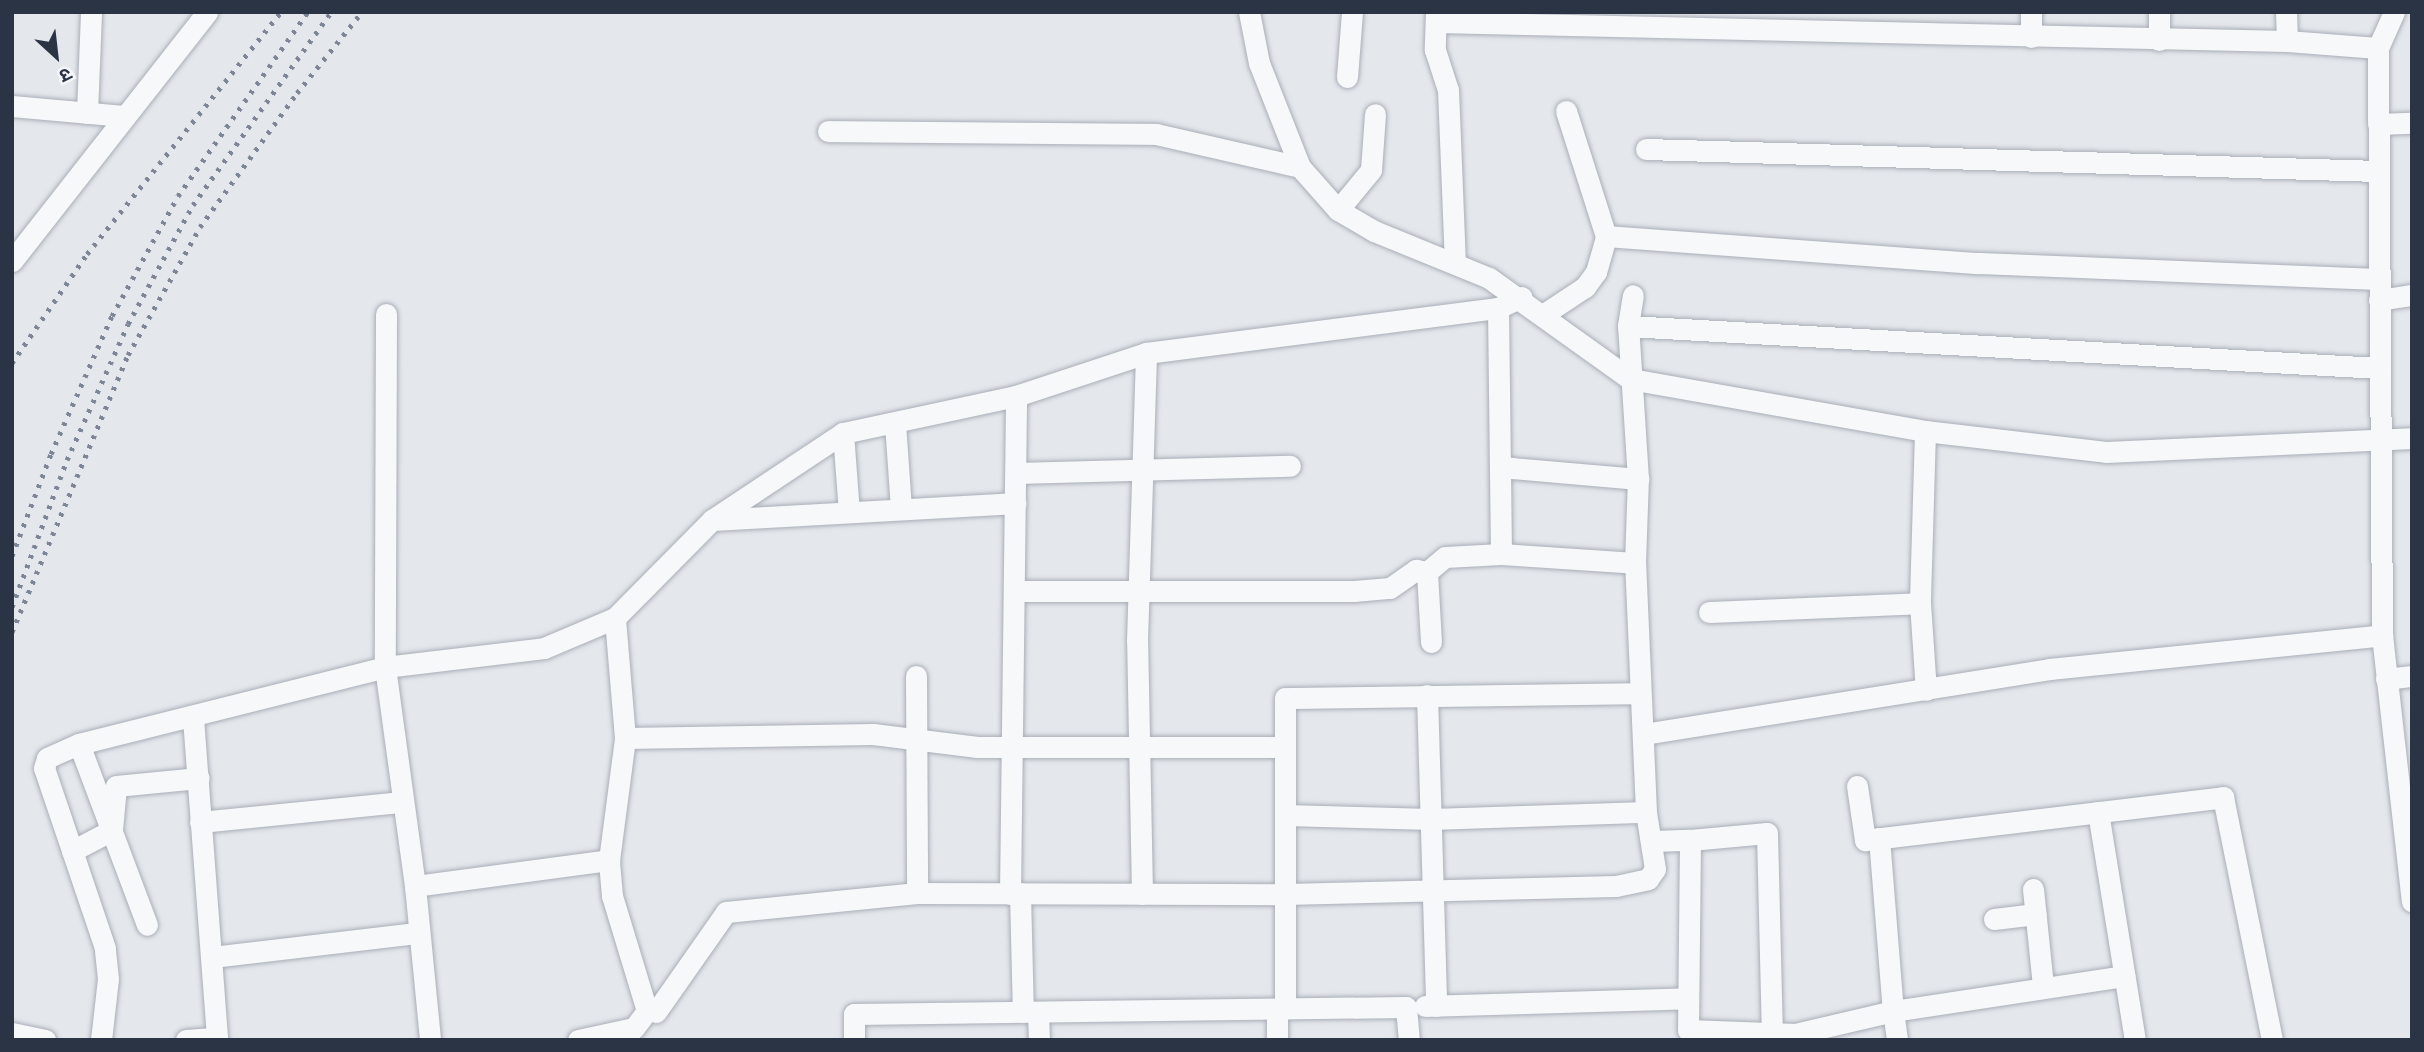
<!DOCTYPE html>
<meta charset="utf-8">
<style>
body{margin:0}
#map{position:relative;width:2424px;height:1052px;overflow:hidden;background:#e4e7ec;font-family:Rubik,"Noto Sans Devanagari",sans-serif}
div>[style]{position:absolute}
.roads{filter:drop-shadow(0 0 2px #a9aeb7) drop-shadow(0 0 2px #a9aeb7)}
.minor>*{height:21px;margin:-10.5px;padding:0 10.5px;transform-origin:10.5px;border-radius:10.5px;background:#f7f8fa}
.rail>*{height:5px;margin-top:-2.5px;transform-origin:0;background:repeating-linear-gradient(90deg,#7d8696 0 3.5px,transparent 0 10.5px)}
span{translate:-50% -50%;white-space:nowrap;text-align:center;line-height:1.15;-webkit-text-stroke:7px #f4f6f9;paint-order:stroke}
.frame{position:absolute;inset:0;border:14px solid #2b3445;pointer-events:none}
.north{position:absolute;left:21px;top:21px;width:70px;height:70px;-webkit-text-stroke:5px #f4f6f9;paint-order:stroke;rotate:153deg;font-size:19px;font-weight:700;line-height:28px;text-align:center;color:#2b3445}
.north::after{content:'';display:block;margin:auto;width:24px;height:32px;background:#2b3445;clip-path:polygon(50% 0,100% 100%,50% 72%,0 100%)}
</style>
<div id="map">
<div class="roads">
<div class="minor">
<i style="left:1249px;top:12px;width:52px;rotate:78.9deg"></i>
<i style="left:1259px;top:63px;width:112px;rotate:68.5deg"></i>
<i style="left:1300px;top:167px;width:57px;rotate:48.5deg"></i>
<i style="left:1338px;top:210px;width:42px;rotate:30.3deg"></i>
<i style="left:1374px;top:231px;width:124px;rotate:22.2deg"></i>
<i style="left:1489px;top:278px;width:173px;rotate:35.6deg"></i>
<i style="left:1630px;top:379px;width:300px;rotate:10deg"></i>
<i style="left:1925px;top:431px;width:182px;rotate:6.6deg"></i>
<i style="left:2106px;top:452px;width:306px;rotate:-2.6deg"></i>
<i style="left:1436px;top:12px;width:38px;rotate:92deg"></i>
<i style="left:1435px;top:50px;width:42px;rotate:72deg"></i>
<i style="left:1448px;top:90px;width:171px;rotate:87.7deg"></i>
<i style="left:2159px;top:12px;width:28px;rotate:90deg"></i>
<i style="left:2286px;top:12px;width:29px;rotate:88deg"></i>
<i style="left:2394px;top:12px;width:39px;rotate:114deg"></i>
<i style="left:2378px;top:48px;width:587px;rotate:89.61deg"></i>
<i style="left:2382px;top:635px;width:268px;rotate:83.6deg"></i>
<i style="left:1436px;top:22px;width:851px;rotate:1.28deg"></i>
<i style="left:2287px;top:41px;width:91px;rotate:4.4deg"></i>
<i style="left:2031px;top:37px;width:25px;rotate:-90deg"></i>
<i style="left:1347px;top:77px;width:65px;rotate:-85.6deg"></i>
<i style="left:12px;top:106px;width:112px;rotate:5.1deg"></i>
<i style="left:1566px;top:111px;width:131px;rotate:72.3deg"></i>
<i style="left:1606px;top:236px;width:373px;rotate:4.2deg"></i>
<i style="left:1978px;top:263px;width:402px;rotate:2.3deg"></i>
<i style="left:87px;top:113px;width:101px;rotate:-87.7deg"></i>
<i style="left:2378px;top:124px;width:34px;rotate:-2deg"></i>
<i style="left:828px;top:131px;width:328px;rotate:0.5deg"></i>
<i style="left:1156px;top:134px;width:148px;rotate:12.9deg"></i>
<i style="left:1646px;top:149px;width:732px;rotate:1.72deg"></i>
<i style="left:1338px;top:210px;width:52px;rotate:-50.5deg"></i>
<i style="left:1371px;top:170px;width:56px;rotate:-85.9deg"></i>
<i style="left:12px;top:261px;width:316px;rotate:-51.9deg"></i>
<i style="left:2379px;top:300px;width:33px;rotate:-9deg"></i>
<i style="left:1498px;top:308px;width:246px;rotate:89.3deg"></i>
<i style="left:386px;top:314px;width:353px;rotate:90.2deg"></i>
<i style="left:385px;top:667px;width:221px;rotate:82.2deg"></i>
<i style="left:415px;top:886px;width:155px;rotate:84.4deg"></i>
<i style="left:1544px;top:314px;width:49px;rotate:-33.4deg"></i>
<i style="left:1585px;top:287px;width:19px;rotate:-54deg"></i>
<i style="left:1596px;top:272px;width:37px;rotate:-74deg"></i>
<i style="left:1628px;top:326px;width:752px;rotate:3.2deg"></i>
<i style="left:895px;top:423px;width:86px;rotate:86deg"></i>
<i style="left:1925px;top:431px;width:172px;rotate:91.7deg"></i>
<i style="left:1920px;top:603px;width:87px;rotate:86.1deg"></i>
<i style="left:843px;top:433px;width:79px;rotate:85.7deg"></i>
<i style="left:1501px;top:467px;width:138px;rotate:5deg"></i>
<i style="left:1016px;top:473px;width:274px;rotate:-1.5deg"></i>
<i style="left:714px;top:520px;width:302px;rotate:-3.2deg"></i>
<i style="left:1015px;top:591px;width:339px"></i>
<i style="left:1354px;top:591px;width:36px;rotate:-5deg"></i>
<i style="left:1390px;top:588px;width:32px;rotate:-35deg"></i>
<i style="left:1416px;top:570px;width:11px;rotate:10deg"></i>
<i style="left:1709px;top:612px;width:211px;rotate:-2.4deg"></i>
<i style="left:1431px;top:642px;width:70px;rotate:-93.3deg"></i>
<i style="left:1427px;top:572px;width:23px;rotate:-40deg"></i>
<i style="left:1445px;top:557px;width:56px;rotate:-3.1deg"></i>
<i style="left:1501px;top:554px;width:134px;rotate:3.8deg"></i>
<i style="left:916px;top:676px;width:217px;rotate:89.7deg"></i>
<i style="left:2386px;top:679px;width:26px;rotate:-7deg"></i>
<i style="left:1427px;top:695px;width:311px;rotate:88.3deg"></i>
<i style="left:193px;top:718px;width:323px;rotate:85.7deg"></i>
<i style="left:1644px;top:734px;width:411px;rotate:-9.1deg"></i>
<i style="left:2050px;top:669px;width:334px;rotate:-5.8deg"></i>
<i style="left:625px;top:738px;width:120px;rotate:-94.8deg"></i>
<i style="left:615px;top:618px;width:138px;rotate:-45.3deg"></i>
<i style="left:712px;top:520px;width:157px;rotate:-33.6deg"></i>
<i style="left:843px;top:433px;width:177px;rotate:-12.1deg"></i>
<i style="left:1016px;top:396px;width:137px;rotate:-18.3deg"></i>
<i style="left:1146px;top:353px;width:355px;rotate:-7.3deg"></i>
<i style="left:1498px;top:308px;width:26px;rotate:-25deg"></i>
<i style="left:79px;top:744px;width:193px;rotate:69.4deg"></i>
<i style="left:1857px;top:786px;width:55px;rotate:81.6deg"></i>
<i style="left:1865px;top:840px;width:361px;rotate:-6.8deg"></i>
<i style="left:2223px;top:797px;width:248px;rotate:78.6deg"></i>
<i style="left:2098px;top:812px;width:231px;rotate:80.8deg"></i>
<i style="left:1285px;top:815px;width:146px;rotate:1.6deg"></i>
<i style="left:1431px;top:819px;width:215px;rotate:-1.9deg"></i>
<i style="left:200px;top:822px;width:203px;rotate:-5.7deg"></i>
<i style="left:1879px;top:838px;width:174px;rotate:85.4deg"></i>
<i style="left:1893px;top:1011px;width:234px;rotate:-8.6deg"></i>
<i style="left:1690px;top:840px;width:77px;rotate:-5.2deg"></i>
<i style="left:1767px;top:833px;width:200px;rotate:88.6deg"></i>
<i style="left:1653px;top:841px;width:37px;rotate:-2deg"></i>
<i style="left:1690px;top:840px;width:190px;rotate:90.6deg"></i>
<i style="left:1688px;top:1030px;width:107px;rotate:2.1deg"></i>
<i style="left:1795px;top:1034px;width:101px;rotate:-13.2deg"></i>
<i style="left:1893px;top:1011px;width:29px;rotate:82deg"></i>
<i style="left:72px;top:851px;width:45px;rotate:-27.7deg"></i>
<i style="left:112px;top:830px;width:44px;rotate:-84.8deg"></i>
<i style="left:116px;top:786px;width:83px;rotate:-5.5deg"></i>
<i style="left:415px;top:886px;width:196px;rotate:-7.6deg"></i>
<i style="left:609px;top:860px;width:123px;rotate:-82.5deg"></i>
<i style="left:625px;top:738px;width:248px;rotate:-0.9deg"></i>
<i style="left:873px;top:734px;width:105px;rotate:7.1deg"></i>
<i style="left:977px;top:747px;width:308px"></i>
<i style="left:2033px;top:889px;width:98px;rotate:84.1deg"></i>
<i style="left:1020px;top:893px;width:119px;rotate:88.6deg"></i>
<i style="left:1010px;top:894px;width:498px;rotate:-89.3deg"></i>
<i style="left:1142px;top:894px;width:253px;rotate:-91.1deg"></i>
<i style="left:1137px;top:641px;width:288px;rotate:-88.2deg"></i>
<i style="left:1994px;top:919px;width:42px;rotate:-6.8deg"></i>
<i style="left:212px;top:957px;width:206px;rotate:-6.7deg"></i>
<i style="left:1425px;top:1006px;width:263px;rotate:-1.7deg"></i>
<i style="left:1277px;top:1009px;width:31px;rotate:90deg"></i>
<i style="left:1285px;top:1009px;width:311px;rotate:-90deg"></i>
<i style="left:1285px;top:698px;width:355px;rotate:-0.8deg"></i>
<i style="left:656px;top:1012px;width:122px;rotate:-55deg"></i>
<i style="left:726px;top:912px;width:192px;rotate:-5.7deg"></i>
<i style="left:917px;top:893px;width:368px;rotate:0.2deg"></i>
<i style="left:1285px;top:894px;width:331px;rotate:-1.4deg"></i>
<i style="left:1616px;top:886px;width:33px;rotate:-12deg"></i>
<i style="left:1648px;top:879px;width:12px;rotate:-55deg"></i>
<i style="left:1655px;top:869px;width:58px;rotate:-99deg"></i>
<i style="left:1646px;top:812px;width:249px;rotate:-92.5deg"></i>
<i style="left:1635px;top:563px;width:84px;rotate:-88deg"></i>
<i style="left:1638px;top:479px;width:153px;rotate:-93.7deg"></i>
<i style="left:1628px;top:326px;width:31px;rotate:-81deg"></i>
<i style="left:1038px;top:1012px;width:28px;rotate:88deg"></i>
<i style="left:12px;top:1033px;width:34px;rotate:12deg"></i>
<i style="left:101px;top:1040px;width:61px;rotate:-83.5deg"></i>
<i style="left:108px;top:979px;width:31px;rotate:-96deg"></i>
<i style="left:105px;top:948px;width:190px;rotate:-108.7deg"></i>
<i style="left:44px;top:768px;width:10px;rotate:-73deg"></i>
<i style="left:47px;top:758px;width:35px;rotate:-24deg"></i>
<i style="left:79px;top:744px;width:316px;rotate:-14.1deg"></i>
<i style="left:385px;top:667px;width:160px;rotate:-6.8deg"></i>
<i style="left:544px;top:648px;width:77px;rotate:-22.9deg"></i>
<i style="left:186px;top:1040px;width:31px;rotate:-4deg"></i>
<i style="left:578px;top:1040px;width:57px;rotate:-12.1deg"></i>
<i style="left:634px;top:1028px;width:21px;rotate:-53deg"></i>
<i style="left:647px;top:1011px;width:120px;rotate:-106.9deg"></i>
<i style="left:612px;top:896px;width:36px;rotate:-95deg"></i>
<i style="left:854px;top:1040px;width:26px;rotate:-90deg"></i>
<i style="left:854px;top:1014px;width:552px;rotate:-0.73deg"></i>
<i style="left:1406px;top:1007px;width:33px;rotate:85deg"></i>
</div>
</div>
<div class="rail">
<i style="left:12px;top:363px;width:132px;rotate:-55.5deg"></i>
<i style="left:87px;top:254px;width:310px;rotate:-51.3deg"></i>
<i style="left:12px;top:556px;width:109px;rotate:-69.1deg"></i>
<i style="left:51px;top:454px;width:151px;rotate:-66.2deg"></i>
<i style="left:112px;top:316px;width:137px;rotate:-61.2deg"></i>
<i style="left:178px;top:196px;width:225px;rotate:-54.8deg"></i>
<i style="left:12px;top:607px;width:157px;rotate:-69.5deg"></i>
<i style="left:67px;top:460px;width:149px;rotate:-65.8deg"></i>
<i style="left:128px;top:324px;width:136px;rotate:-61.4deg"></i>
<i style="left:193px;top:205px;width:237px;rotate:-54.4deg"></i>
<i style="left:12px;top:632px;width:300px;rotate:-67.3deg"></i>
<i style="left:128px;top:355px;width:147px;rotate:-60.6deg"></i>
<i style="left:200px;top:227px;width:165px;rotate:-54.1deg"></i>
<i style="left:297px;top:93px;width:104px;rotate:-51.3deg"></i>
</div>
<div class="frame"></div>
<div class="north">उ</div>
</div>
